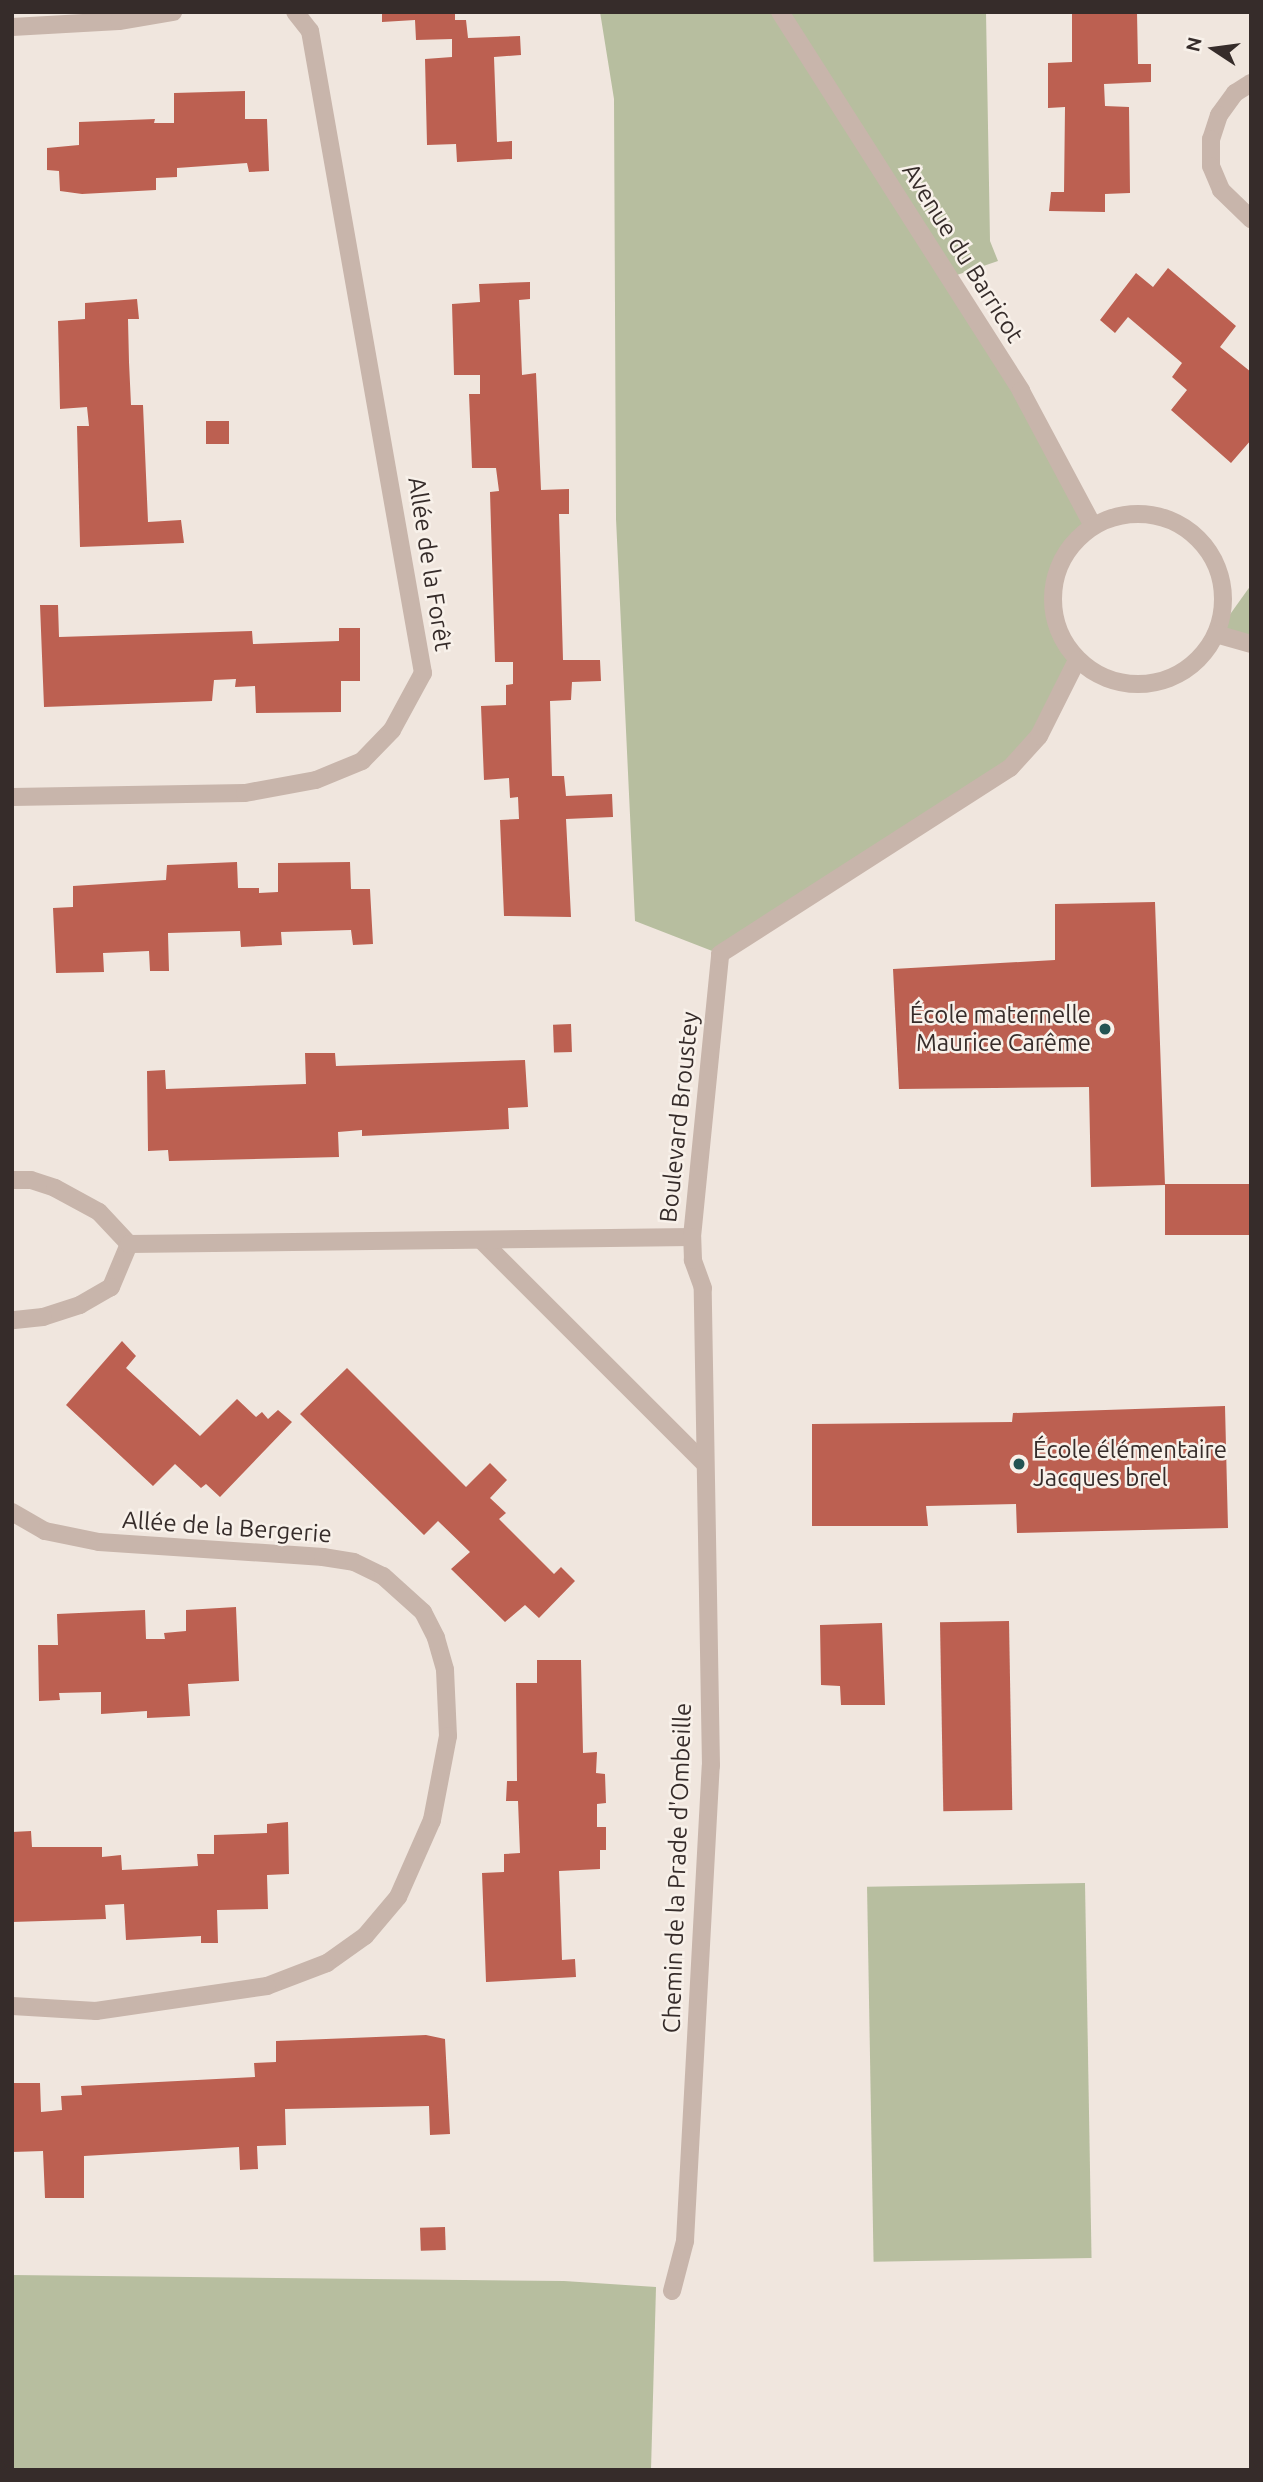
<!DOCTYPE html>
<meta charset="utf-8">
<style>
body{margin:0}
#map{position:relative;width:1263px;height:2482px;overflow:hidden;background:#f0e6de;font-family:Ubuntu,sans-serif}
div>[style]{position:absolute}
.green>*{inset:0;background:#b7be9f;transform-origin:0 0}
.building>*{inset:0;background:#bc6051;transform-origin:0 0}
.street>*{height:18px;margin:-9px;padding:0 9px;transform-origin:9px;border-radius:9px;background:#c8b5ab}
.street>.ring{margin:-9px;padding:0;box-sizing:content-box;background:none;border:18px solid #c8b5ab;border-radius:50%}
.dots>*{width:19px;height:19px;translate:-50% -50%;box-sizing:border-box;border:4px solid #f8f1ea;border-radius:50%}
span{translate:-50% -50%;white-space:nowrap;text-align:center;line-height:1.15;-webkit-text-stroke:5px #f8f1ea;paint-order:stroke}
.street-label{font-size:24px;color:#362c2a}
.poi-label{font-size:24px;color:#362c2a}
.right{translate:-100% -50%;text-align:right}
.left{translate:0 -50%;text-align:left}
.frame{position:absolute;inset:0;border:14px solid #362c2a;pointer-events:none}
.north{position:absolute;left:1179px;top:14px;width:70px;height:70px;-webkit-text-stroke:5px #f8f1ea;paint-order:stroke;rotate:283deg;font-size:19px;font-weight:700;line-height:28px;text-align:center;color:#362c2a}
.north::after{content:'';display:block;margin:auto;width:24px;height:32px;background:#362c2a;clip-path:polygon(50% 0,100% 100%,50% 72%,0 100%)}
</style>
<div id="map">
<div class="green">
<i style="clip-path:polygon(600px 12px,986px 12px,990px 241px,998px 261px,951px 277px,1093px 526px,1072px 544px,1053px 589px,1053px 612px,1061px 637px,1077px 660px,1010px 768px,720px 954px,635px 921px,616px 519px,614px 99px)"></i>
<i style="clip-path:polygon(1251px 585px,1251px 644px,1216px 634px)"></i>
<i style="left:1085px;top:1883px;width:375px;height:218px;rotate:89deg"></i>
<i style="clip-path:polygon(12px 2275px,564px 2281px,656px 2287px,651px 2470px,12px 2470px)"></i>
</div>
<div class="building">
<i style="clip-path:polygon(382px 12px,455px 12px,455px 20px,466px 20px,468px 38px,520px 36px,521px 55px,494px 57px,497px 142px,512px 141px,512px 159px,457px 162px,456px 144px,427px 145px,425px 59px,452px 57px,452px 39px,416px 40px,415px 20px,382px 22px)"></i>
<i style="clip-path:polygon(1072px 12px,1137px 12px,1138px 64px,1151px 64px,1151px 82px,1104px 84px,1105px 106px,1129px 107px,1130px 193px,1105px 194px,1105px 212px,1049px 211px,1051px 192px,1064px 192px,1065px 107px,1048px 108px,1048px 63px,1072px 62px)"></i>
<i style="clip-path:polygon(245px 91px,245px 119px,267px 119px,269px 171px,249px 172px,247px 163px,177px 168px,177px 177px,156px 178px,156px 190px,82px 194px,60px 191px,59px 171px,47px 170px,47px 148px,79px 145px,79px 122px,155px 119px,154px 123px,174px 123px,174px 93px)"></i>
<i style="clip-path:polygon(1168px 268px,1236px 326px,1220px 347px,1251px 372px,1251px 440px,1231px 463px,1171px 410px,1187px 390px,1172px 377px,1182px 363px,1128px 317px,1115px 333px,1100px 320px,1136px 273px,1153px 287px)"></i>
<i style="clip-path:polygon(530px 282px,530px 299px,519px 300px,522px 375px,536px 373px,541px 490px,569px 489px,569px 514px,559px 514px,563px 660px,600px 660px,601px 681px,572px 682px,571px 700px,550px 701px,552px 776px,564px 776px,566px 796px,612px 794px,613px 817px,566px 819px,571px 917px,504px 916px,500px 820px,519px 819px,518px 797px,510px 798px,509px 778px,484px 780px,481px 706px,506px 705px,506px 685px,513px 684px,513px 662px,495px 662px,490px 492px,499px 491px,496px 468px,472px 468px,469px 394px,480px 394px,480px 375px,454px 375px,452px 304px,480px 302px,479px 284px)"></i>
<i style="clip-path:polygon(137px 299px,139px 319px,128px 319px,129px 362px,131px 405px,143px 405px,148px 522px,181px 520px,184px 543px,80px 547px,77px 426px,89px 426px,87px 407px,60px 409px,58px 321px,85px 319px,85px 303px)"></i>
<i style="left:206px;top:421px;width:23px;height:23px"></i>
<i style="clip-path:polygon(40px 605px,58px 605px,59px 637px,252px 631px,253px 644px,339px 641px,339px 628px,360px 628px,360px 681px,341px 681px,341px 712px,256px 713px,255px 686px,235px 687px,236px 679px,214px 680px,212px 701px,44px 707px)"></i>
<i style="clip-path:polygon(237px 862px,238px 888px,259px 888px,259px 893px,278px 892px,278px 863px,350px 862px,351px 889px,370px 889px,373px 944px,353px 945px,351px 930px,281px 932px,282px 945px,241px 947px,240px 931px,168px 933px,169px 971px,150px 971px,149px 951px,103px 953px,104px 972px,56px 973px,53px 908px,73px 907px,73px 886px,166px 880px,167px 865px)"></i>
<i style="clip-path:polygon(1155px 902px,1165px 1185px,1091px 1187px,1089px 1087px,899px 1089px,893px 969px,1055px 960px,1055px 904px)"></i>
<i style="left:571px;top:1024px;width:28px;height:18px;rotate:88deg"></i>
<i style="clip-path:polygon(305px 1053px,335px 1053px,336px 1066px,525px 1060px,528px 1107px,508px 1108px,509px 1129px,362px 1136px,362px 1130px,338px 1132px,339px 1157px,169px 1161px,168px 1150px,148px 1151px,147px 1071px,165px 1070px,166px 1089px,306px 1084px)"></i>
<i style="left:1251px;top:1184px;width:51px;height:86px;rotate:90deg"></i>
<i style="clip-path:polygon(122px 1341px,136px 1356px,126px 1368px,200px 1436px,237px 1399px,256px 1417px,262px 1412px,268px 1419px,278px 1410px,292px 1422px,220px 1497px,206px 1484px,201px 1488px,175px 1464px,153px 1486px,66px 1405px)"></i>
<i style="clip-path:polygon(347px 1368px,466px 1487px,490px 1463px,507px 1480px,490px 1498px,506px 1513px,499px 1519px,554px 1574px,561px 1567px,575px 1581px,539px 1618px,525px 1605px,505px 1622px,451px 1569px,470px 1552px,438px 1521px,424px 1535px,300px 1414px)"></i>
<i style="clip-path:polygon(1225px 1406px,1228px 1528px,1017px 1533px,1016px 1504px,926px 1506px,928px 1526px,812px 1526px,812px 1424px,1012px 1422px,1013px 1413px)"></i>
<i style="clip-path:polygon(236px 1607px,239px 1681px,188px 1684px,190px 1716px,147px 1718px,147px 1711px,101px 1714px,101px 1692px,59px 1693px,60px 1700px,39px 1701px,38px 1645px,58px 1645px,57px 1614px,145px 1610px,146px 1639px,165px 1639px,164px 1633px,186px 1631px,186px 1610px)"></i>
<i style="left:1009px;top:1621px;width:189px;height:69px;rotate:89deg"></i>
<i style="clip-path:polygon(882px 1623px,885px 1705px,841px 1705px,840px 1686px,821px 1685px,820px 1625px)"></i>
<i style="clip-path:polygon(537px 1660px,581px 1660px,583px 1753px,597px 1752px,596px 1773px,605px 1774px,606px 1803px,597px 1804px,597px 1827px,606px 1827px,606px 1850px,600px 1850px,600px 1869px,559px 1871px,562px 1960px,575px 1959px,576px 1977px,486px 1982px,482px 1873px,504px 1872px,504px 1854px,520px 1853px,518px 1801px,506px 1801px,507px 1781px,517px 1781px,516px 1683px,537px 1683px)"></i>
<i style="clip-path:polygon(288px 1822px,289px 1874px,267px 1875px,268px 1909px,217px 1910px,218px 1943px,201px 1943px,201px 1936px,126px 1940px,124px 1904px,105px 1905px,106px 1919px,12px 1922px,12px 1832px,31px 1831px,32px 1847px,102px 1847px,102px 1857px,121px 1855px,122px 1870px,198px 1866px,197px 1854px,214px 1854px,214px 1835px,267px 1833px,267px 1824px)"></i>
<i style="clip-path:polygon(426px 2035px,445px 2039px,450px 2134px,430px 2135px,429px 2106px,285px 2109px,286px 2145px,257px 2146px,258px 2169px,240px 2170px,239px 2147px,84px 2156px,84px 2198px,45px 2198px,43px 2151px,12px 2152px,12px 2083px,40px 2083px,41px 2112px,62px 2110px,61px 2096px,82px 2095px,81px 2086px,255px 2077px,254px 2063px,276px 2062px,276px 2041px)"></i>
<i style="left:445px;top:2227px;width:23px;height:25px;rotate:88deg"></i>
</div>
<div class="street">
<i style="left:780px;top:12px;width:449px;rotate:57.5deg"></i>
<i style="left:1021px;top:391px;width:153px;rotate:61.9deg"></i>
<i style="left:12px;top:27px;width:107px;rotate:-3.2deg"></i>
<i style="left:119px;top:21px;width:55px;rotate:-9.5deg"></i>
<i style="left:1251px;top:83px;width:19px;rotate:148deg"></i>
<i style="left:1235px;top:93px;width:27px;rotate:126deg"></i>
<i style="left:1219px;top:115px;width:25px;rotate:108deg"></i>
<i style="left:1211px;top:139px;width:27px;rotate:90deg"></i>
<i style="left:1211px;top:166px;width:26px;rotate:67deg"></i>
<i style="left:1221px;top:190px;width:42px;rotate:44deg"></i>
<i class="ring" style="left:1053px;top:514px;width:152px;height:152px"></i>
<i style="left:1216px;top:634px;width:36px;rotate:16deg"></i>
<i style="left:12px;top:797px;width:233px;rotate:-1deg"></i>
<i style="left:245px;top:793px;width:72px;rotate:-10.4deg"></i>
<i style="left:316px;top:780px;width:50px;rotate:-22.4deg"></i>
<i style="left:362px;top:761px;width:43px;rotate:-45.9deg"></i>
<i style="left:392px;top:730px;width:65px;rotate:-61.5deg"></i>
<i style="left:423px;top:673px;width:652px;rotate:-99.98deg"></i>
<i style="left:310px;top:31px;width:24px;rotate:-128deg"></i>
<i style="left:12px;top:1180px;width:19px"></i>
<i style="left:31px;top:1180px;width:25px;rotate:18deg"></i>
<i style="left:55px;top:1188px;width:50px;rotate:28.6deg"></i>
<i style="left:99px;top:1212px;width:44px;rotate:46.8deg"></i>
<i style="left:129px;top:1244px;width:47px;rotate:112.7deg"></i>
<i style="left:111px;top:1287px;width:36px;rotate:150deg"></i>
<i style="left:80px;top:1305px;width:39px;rotate:162deg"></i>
<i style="left:43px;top:1317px;width:31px;rotate:174deg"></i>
<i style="left:481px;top:1240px;width:315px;rotate:45deg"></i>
<i style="left:129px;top:1244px;width:563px;rotate:-0.71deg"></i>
<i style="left:692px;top:1237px;width:284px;rotate:-84.3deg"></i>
<i style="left:720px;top:954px;width:345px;rotate:-32.7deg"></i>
<i style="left:1010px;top:768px;width:43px;rotate:-47.8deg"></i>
<i style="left:1039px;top:736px;width:85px;rotate:-63.4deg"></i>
<i style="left:12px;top:1512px;width:38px;rotate:30deg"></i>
<i style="left:45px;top:1531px;width:55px;rotate:11.5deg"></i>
<i style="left:99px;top:1542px;width:225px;rotate:3.8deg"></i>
<i style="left:323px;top:1557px;width:31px;rotate:9deg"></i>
<i style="left:354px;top:1562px;width:32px;rotate:26deg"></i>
<i style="left:383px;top:1576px;width:54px;rotate:42deg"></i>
<i style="left:423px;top:1612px;width:29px;rotate:63deg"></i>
<i style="left:436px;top:1638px;width:33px;rotate:74deg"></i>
<i style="left:445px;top:1670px;width:66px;rotate:87.4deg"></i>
<i style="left:448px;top:1736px;width:86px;rotate:100.8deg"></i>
<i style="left:432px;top:1820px;width:84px;rotate:113.8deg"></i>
<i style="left:398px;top:1897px;width:51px;rotate:130.2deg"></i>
<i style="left:365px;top:1936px;width:47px;rotate:144.6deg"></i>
<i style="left:327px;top:1963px;width:64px;rotate:159deg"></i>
<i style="left:267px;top:1986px;width:173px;rotate:171.7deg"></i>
<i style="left:96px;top:2011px;width:84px;rotate:-176.6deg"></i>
<i style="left:672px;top:2291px;width:52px;rotate:-75.4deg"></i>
<i style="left:685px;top:2241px;width:476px;rotate:-86.9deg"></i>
<i style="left:711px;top:1766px;width:478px;rotate:-91deg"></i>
<i style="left:703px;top:1288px;width:30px;rotate:-110deg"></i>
<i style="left:693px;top:1260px;width:23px;rotate:-92deg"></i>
</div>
<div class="dots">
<i style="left:1105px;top:1029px;background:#235453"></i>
<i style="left:1019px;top:1464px;background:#235453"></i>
</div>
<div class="street-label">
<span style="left:963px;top:253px;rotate:58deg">Avenue du Barricot</span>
<span style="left:430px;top:564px;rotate:81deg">Allée de la Forêt</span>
<span style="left:679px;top:1117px;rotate:-84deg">Boulevard Broustey</span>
<span style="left:227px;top:1527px;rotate:4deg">Allée de la Bergerie</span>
<span style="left:677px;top:1868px;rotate:-88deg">Chemin de la Prade d'Ombeille</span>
</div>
<div class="poi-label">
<span class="right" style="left:1091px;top:1029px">École maternelle<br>Maurice Carême</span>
<span class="left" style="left:1033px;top:1464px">École élémentaire<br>Jacques brel</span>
</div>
<div class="frame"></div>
<div class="north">N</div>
</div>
